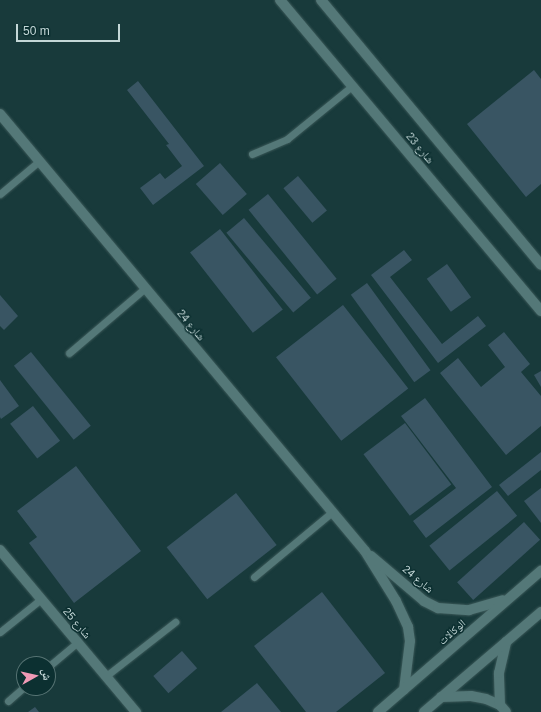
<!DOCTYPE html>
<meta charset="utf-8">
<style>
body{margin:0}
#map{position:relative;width:541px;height:712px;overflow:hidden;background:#183a3b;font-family:Arial,"Noto Naskh Arabic",sans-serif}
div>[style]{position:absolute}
.building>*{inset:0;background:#395563;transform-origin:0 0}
.roads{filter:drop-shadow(0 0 1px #3b5858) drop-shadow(0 0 1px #3b5858)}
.service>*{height:7px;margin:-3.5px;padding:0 3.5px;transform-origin:3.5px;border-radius:3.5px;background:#547878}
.minor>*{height:10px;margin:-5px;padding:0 5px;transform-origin:5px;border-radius:5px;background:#547878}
span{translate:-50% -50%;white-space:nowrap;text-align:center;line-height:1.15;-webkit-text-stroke:3px #0c3031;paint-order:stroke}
.street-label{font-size:11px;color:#c4d7d7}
.north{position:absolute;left:16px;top:656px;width:40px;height:40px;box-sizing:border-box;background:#0c3031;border:1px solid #567373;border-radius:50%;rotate:82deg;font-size:11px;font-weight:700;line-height:16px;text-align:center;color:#c4d7d7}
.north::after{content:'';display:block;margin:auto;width:14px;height:18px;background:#f09ab6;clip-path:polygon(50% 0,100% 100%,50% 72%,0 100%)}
.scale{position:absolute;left:16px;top:24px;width:104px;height:18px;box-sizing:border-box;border:2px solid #c4d7d7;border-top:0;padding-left:5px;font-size:12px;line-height:14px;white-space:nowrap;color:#c4d7d7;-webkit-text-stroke:3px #0c3031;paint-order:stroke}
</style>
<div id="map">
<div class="building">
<i style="clip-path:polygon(534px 70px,541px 79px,541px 184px,526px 197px,467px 124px)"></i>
<i style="clip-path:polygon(138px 81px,204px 166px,153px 205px,140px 188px,160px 173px,165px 179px,182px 166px,166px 145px,169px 144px,127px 90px)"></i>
<i style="left:220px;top:163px;width:41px;height:32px;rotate:49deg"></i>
<i style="left:298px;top:176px;width:45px;height:19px;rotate:50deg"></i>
<i style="left:268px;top:194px;width:109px;height:25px;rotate:51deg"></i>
<i style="left:244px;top:218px;width:104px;height:23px;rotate:50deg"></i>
<i style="left:220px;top:229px;width:102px;height:38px;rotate:52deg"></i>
<i style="clip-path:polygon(404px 250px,412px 260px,390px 277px,442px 344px,478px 316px,486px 326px,438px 363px,371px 275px)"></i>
<i style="left:447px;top:264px;width:41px;height:25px;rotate:54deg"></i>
<i style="left:367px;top:283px;width:108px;height:20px;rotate:54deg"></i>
<i style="clip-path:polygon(0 295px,18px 316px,4px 330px,0 326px)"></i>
<i style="left:343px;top:305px;width:106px;height:85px;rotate:52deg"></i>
<i style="clip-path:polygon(504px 332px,530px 364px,521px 372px,541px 396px,541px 426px,506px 455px,440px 373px,458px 358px,481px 387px,505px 367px,488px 345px)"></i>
<i style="left:31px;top:352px;width:95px;height:22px;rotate:51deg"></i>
<i style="clip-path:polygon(541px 371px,541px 387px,534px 375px)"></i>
<i style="clip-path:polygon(0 380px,19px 406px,1px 419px,0 417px)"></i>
<i style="clip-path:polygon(425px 398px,492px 487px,426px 538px,413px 521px,456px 488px,401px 416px)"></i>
<i style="left:33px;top:406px;width:44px;height:29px;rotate:52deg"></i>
<i style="left:405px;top:423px;width:77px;height:52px;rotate:53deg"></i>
<i style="clip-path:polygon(541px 452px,541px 470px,508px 496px,499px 485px)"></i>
<i style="clip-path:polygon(76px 466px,141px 551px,74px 603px,29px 543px,37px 537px,17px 511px)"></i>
<i style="clip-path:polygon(541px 488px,541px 523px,524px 501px)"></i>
<i style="left:497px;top:491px;width:32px;height:87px;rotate:51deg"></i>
<i style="left:236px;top:493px;width:66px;height:88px;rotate:52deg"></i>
<i style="left:524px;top:522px;width:24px;height:90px;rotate:48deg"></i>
<i style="clip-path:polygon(322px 592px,385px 673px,336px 712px,306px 712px,254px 646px)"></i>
<i style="left:182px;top:651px;width:23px;height:38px;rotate:49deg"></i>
<i style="clip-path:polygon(257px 683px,281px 712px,221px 712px)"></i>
<i style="clip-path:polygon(35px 707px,39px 712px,28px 712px)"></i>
</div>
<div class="roads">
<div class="service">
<i style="left:252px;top:154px;width:38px;rotate:-23deg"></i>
<i style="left:287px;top:139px;width:84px;rotate:-39.2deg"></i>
<i style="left:0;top:194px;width:51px;rotate:-40.2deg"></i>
<i style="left:69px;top:353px;width:100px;rotate:-40.5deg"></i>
<i style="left:254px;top:577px;width:102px;rotate:-39.8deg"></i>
<i style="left:0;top:632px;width:53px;rotate:-38.8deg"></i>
<i style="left:48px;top:667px;width:39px;rotate:-40deg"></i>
<i style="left:106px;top:676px;width:88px;rotate:-38deg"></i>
<i style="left:8px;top:701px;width:21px;rotate:-41deg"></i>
</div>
<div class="minor">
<i style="left:280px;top:0;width:406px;rotate:50deg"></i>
<i style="left:321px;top:0;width:344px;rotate:50.3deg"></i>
<i style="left:0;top:114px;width:569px;rotate:50.13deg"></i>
<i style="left:365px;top:551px;width:59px;rotate:58.2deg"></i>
<i style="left:396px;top:601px;width:29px;rotate:65deg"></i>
<i style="left:408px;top:627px;width:14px;rotate:82deg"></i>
<i style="left:410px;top:641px;width:49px;rotate:97deg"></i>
<i style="left:0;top:550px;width:212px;rotate:50deg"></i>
<i style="left:371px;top:556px;width:70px;rotate:40.3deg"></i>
<i style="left:424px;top:601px;width:16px;rotate:27deg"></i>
<i style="left:438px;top:608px;width:31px;rotate:4deg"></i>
<i style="left:469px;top:610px;width:35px;rotate:-16deg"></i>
<i style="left:441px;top:697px;width:30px;rotate:-2deg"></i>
<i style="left:471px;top:696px;width:15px;rotate:11deg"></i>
<i style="left:486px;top:699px;width:15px;rotate:23deg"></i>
<i style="left:500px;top:705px;width:9px;rotate:49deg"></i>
<i style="left:500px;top:705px;width:32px;rotate:-92deg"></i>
<i style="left:499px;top:673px;width:32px;rotate:-77deg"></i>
<i style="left:378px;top:712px;width:216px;rotate:-40.9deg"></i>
<i style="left:424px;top:712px;width:154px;rotate:-40.5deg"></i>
</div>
</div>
<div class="street-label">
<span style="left:420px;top:148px;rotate:50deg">شارع 23</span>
<span style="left:191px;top:325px;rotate:50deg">شارع 24</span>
<span style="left:418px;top:579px;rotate:40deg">شارع 24</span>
<span style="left:77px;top:623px;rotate:50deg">شارع 25</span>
<span style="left:452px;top:632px;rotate:-41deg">الوكالات</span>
</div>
<div class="north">ش</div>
<div class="scale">50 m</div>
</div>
